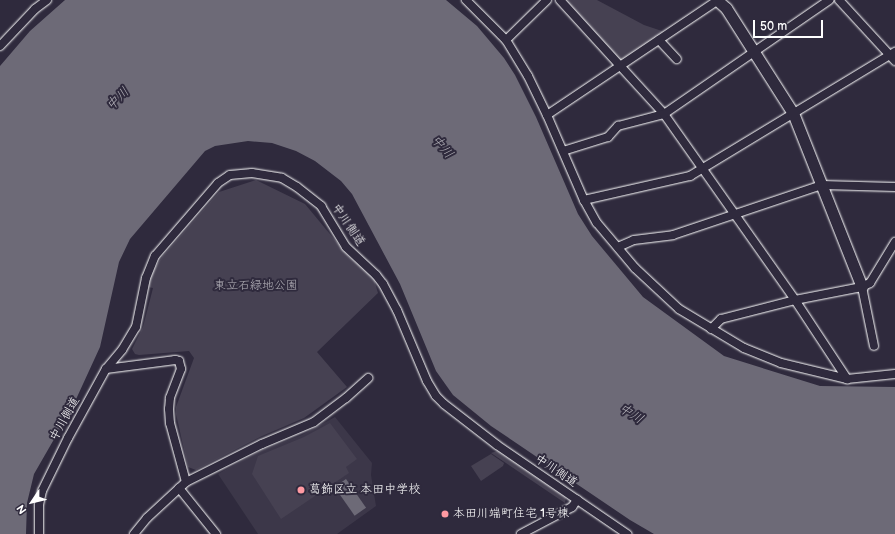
<!DOCTYPE html>
<meta charset="utf-8">
<style>
body{margin:0}
#map{position:relative;width:895px;height:534px;overflow:hidden;background:#2f2a3d;font-family:"Balsamiq Sans","Klee One",sans-serif}
div>[style]{position:absolute}
.built>*{inset:0;background:#3c3749}
.green>*{inset:0;background:#464152}
.water>*{inset:0;background:#6d6a77;transform-origin:0 0}
.roads{filter:drop-shadow(0 0 1px #fff) drop-shadow(0 0 1px #fff)}
.street>*{height:8px;margin:-4px;padding:0 4px;transform-origin:4px;border-radius:4px;background:#2f2a3d}
.secondary>*{height:11px;margin:-5.5px;padding:0 5.5px;transform-origin:5.5px;border-radius:5.5px;background:#2f2a3d}
.dots>*{width:11px;height:11px;translate:-50% -50%;box-sizing:border-box;border:2px solid #2f2a3d;border-radius:50%}
span{translate:-50% -50%;white-space:nowrap;text-align:center;line-height:1.15;-webkit-text-stroke:4px #2f2a3d;paint-order:stroke}
.street-label{font-size:12px;color:#fff}
.park-label{font-size:12px;color:#b5b3ba}
.poi-label{font-size:12px;color:#fff}
.left{translate:0 -50%;text-align:left}
.water-label{font-size:13px;color:#b6b4bb;font-style:italic}
.north{position:absolute;left:12px;top:482px;width:40px;height:40px;-webkit-text-stroke:3px #2f2a3d;paint-order:stroke;rotate:235deg;font-size:11px;font-weight:700;line-height:16px;text-align:center;color:#fff}
.north::after{content:'';display:block;margin:auto;width:14px;height:18px;background:#fff;clip-path:polygon(50% 0,100% 100%,50% 72%,0 100%)}
.scale{position:absolute;left:753px;top:20px;width:70px;height:18px;box-sizing:border-box;border:2px solid #fff;border-top:0;padding-left:5px;font-size:12px;line-height:14px;white-space:nowrap;color:#fff;-webkit-text-stroke:3px #2f2a3d;paint-order:stroke}
</style>
<div id="map">
<div class="built">
<i style="clip-path:polygon(335px 417px,372px 463px,371px 475px,376px 506px,337px 534px,258px 534px,218px 474px,260px 451px,302px 435px)"></i>
</div>
<div class="green">
<i style="clip-path:polygon(565px 0,597px 0,644px 25px,665px 32px,622px 62px)"></i>
<i style="clip-path:polygon(256px 180px,305px 204px,349px 257px,372px 276px,376px 281px,375px 283px,378px 293px,317px 352px,347px 387px,304px 418px,262px 436px,196px 470px,188px 467px,176px 414px,176px 407px,194px 358px,189px 351px,139px 355px,135px 354px,132px 349px,143px 327px,153px 288px,148px 287px,150px 280px,153px 271px,162px 257px,219px 192px)"></i>
<i style="clip-path:polygon(330px 423px,357px 459px,346px 467px,349px 473px,281px 519px,252px 474px,258px 456px,304px 437px)"></i>
<i style="clip-path:polygon(497px 451px,501px 451px,566px 497px,565px 503px,491px 453px)"></i>
<i style="clip-path:polygon(491px 454px,504px 463px,503px 466px,481px 481px,471px 466px)"></i>
</div>
<div class="water">
<i style="clip-path:polygon(65px 0,446px 0,477px 26px,504px 58px,515px 75px,536px 117px,578px 214px,592px 236px,643px 297px,724px 356px,820px 386px,895px 387px,895px 534px,654px 534px,630px 520px,491px 426px,453px 395px,436px 371px,400px 284px,352px 194px,341px 181px,315px 161px,296px 151px,272px 143px,248px 141px,215px 146px,205px 151px,130px 239px,119px 262px,100px 347px,72px 408px,34px 474px,27px 503px,26px 534px,0 534px,0 66px,30px 31px)"></i>
<i style="left:346px;top:479px;width:35px;height:14px;rotate:55deg"></i>
</div>
<div class="roads">
<div class="street">
<i style="left:466px;top:0;width:57px;rotate:45deg"></i>
<i style="left:506px;top:40px;width:42px;rotate:58.6deg"></i>
<i style="left:528px;top:76px;width:43px;rotate:64deg"></i>
<i style="left:547px;top:115px;width:93px;rotate:66.5deg"></i>
<i style="left:584px;top:200px;width:26px;rotate:61deg"></i>
<i style="left:597px;top:223px;width:59px;rotate:49.8deg"></i>
<i style="left:635px;top:268px;width:60px;rotate:43deg"></i>
<i style="left:679px;top:309px;width:76px;rotate:31deg"></i>
<i style="left:744px;top:348px;width:40px;rotate:22deg"></i>
<i style="left:781px;top:363px;width:68px;rotate:13.6deg"></i>
<i style="left:847px;top:379px;width:48px;rotate:-5.9deg"></i>
<i style="left:560px;top:0;width:154px;rotate:47.6deg"></i>
<i style="left:664px;top:114px;width:228px;rotate:54.8deg"></i>
<i style="left:795px;top:300px;width:95px;rotate:56.6deg"></i>
<i style="left:839px;top:0;width:83px;rotate:47.4deg"></i>
<i style="left:506px;top:40px;width:57px;rotate:-44.3deg"></i>
<i style="left:659px;top:40px;width:26px;rotate:47deg"></i>
<i style="left:0;top:46px;width:51px;rotate:-46.6deg"></i>
<i style="left:35px;top:9px;width:15px;rotate:-37deg"></i>
<i style="left:547px;top:115px;width:206px;rotate:-33.9deg"></i>
<i style="left:563px;top:151px;width:47px;rotate:-17.3deg"></i>
<i style="left:608px;top:137px;width:15px;rotate:-48deg"></i>
<i style="left:618px;top:126px;width:48px;rotate:-14.6deg"></i>
<i style="left:664px;top:114px;width:201px;rotate:-34.6deg"></i>
<i style="left:584px;top:200px;width:109px;rotate:-12.8deg"></i>
<i style="left:690px;top:176px;width:240px;rotate:-31.2deg"></i>
<i style="left:618px;top:247px;width:17px;rotate:-24deg"></i>
<i style="left:634px;top:240px;width:39px;rotate:-7deg"></i>
<i style="left:673px;top:235px;width:157px;rotate:-18.6deg"></i>
<i style="left:822px;top:185px;width:73px;rotate:1.6deg"></i>
<i style="left:862px;top:287px;width:60px;rotate:78.5deg"></i>
<i style="left:711px;top:329px;width:14px;rotate:-45deg"></i>
<i style="left:721px;top:319px;width:76px;rotate:-14.4deg"></i>
<i style="left:795px;top:300px;width:68px;rotate:-11deg"></i>
<i style="left:862px;top:287px;width:9px;rotate:-27deg"></i>
<i style="left:870px;top:283px;width:48px;rotate:-58.6deg"></i>
<i style="left:106px;top:369px;width:70px;rotate:-7.4deg"></i>
<i style="left:175px;top:360px;width:4px;rotate:14deg"></i>
<i style="left:179px;top:361px;width:8px;rotate:76deg"></i>
<i style="left:181px;top:369px;width:31px;rotate:111deg"></i>
<i style="left:170px;top:398px;width:11px;rotate:95deg"></i>
<i style="left:169px;top:409px;width:14px;rotate:86deg"></i>
<i style="left:170px;top:423px;width:61px;rotate:74.8deg"></i>
<i style="left:179px;top:488px;width:59px;rotate:51.2deg"></i>
<i style="left:39px;top:534px;width:29px;rotate:-90deg"></i>
<i style="left:39px;top:505px;width:14px;rotate:-78deg"></i>
<i style="left:42px;top:491px;width:59px;rotate:-63.9deg"></i>
<i style="left:68px;top:438px;width:79px;rotate:-61.2deg"></i>
<i style="left:106px;top:369px;width:25px;rotate:-50deg"></i>
<i style="left:122px;top:350px;width:27px;rotate:-59deg"></i>
<i style="left:136px;top:327px;width:50px;rotate:-78.5deg"></i>
<i style="left:146px;top:278px;width:24px;rotate:-68deg"></i>
<i style="left:155px;top:256px;width:96px;rotate:-49.2deg"></i>
<i style="left:218px;top:183px;width:14px;rotate:-34deg"></i>
<i style="left:230px;top:175px;width:22px;rotate:-5deg"></i>
<i style="left:252px;top:173px;width:30px;rotate:9deg"></i>
<i style="left:282px;top:178px;width:17px;rotate:31deg"></i>
<i style="left:297px;top:187px;width:31px;rotate:38deg"></i>
<i style="left:321px;top:206px;width:48px;rotate:58.6deg"></i>
<i style="left:346px;top:247px;width:41px;rotate:43deg"></i>
<i style="left:376px;top:275px;width:11px;rotate:52deg"></i>
<i style="left:383px;top:284px;width:30px;rotate:62deg"></i>
<i style="left:397px;top:310px;width:77px;rotate:67.1deg"></i>
<i style="left:427px;top:381px;width:17px;rotate:59deg"></i>
<i style="left:436px;top:396px;width:11px;rotate:45deg"></i>
<i style="left:444px;top:404px;width:67px;rotate:37.7deg"></i>
<i style="left:497px;top:445px;width:158px;rotate:34.4deg"></i>
<i style="left:134px;top:534px;width:21px;rotate:-51deg"></i>
<i style="left:147px;top:518px;width:53px;rotate:-42.7deg"></i>
<i style="left:186px;top:482px;width:85px;rotate:-26.6deg"></i>
<i style="left:262px;top:444px;width:56px;rotate:-22.9deg"></i>
<i style="left:314px;top:422px;width:40px;rotate:-37deg"></i>
<i style="left:346px;top:398px;width:30px;rotate:-42deg"></i>
<i style="left:521px;top:534px;width:58px;rotate:-27.9deg"></i>
<i style="left:572px;top:507px;width:9px;rotate:-54deg"></i>
</div>
<div class="secondary">
<i style="left:717px;top:0;width:12px;rotate:42deg"></i>
<i style="left:726px;top:8px;width:125px;rotate:57.5deg"></i>
<i style="left:793px;top:113px;width:187px;rotate:68.4deg"></i>
</div>
</div>
<div class="dots">
<i style="left:301px;top:490px;background:#ff9aa2"></i>
<i style="left:445px;top:514px;background:#ff9aa2"></i>
</div>
<div class="street-label">
<span style="left:348px;top:225px;rotate:56deg">中川側道</span>
<span style="left:65px;top:419px;rotate:-61deg">中川側道</span>
<span style="left:556px;top:471px;rotate:34deg">中川側道</span>
</div>
<div class="park-label">
<span style="left:256px;top:286px">東立石緑地公園</span>
</div>
<div class="poi-label">
<span class="left" style="left:309px;top:490px">葛飾区立 本田中学校</span>
<span class="left" style="left:453px;top:514px">本田川端町住宅 1号棟</span>
</div>
<div class="water-label">
<span style="left:118px;top:99px;rotate:-45deg">中川</span>
<span style="left:442px;top:147px;rotate:49deg">中川</span>
<span style="left:631px;top:414px;rotate:32deg">中川</span>
</div>
<div class="north">N</div>
<div class="scale">50 m</div>
</div>
